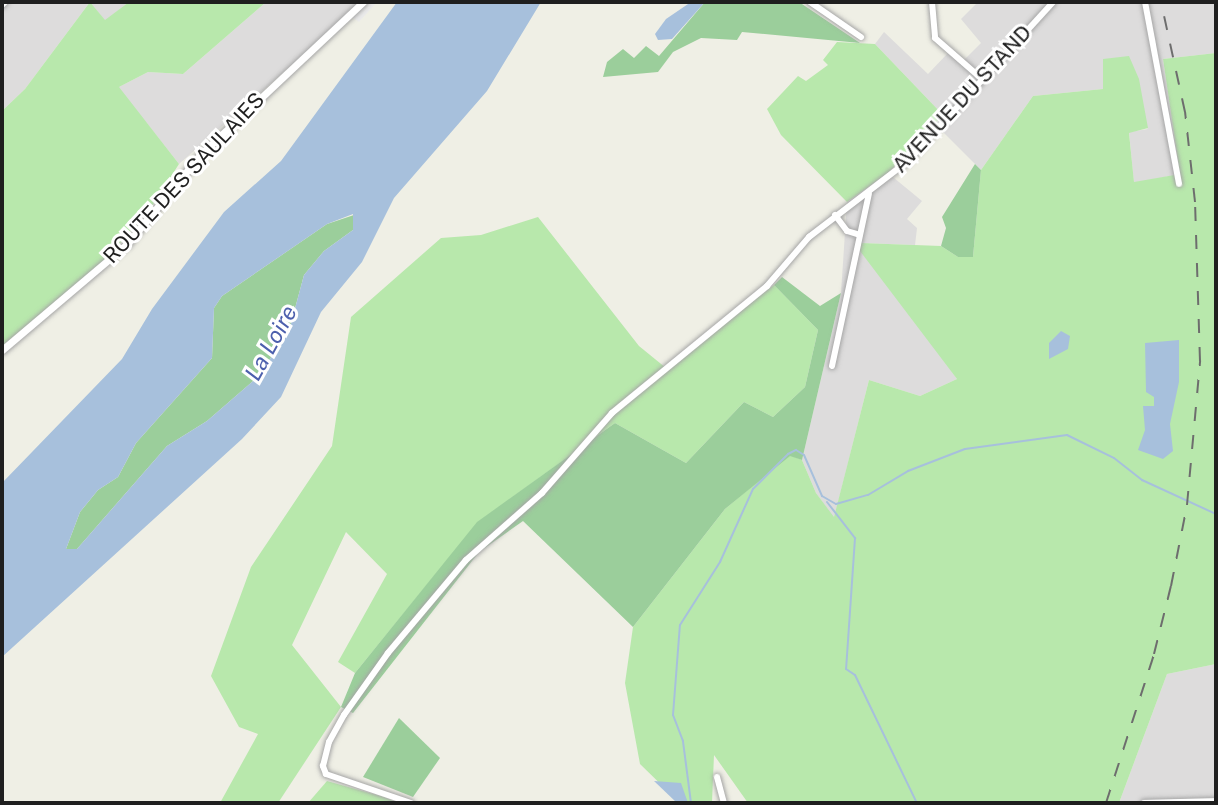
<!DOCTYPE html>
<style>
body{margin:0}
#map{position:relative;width:1218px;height:805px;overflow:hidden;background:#efefe5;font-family:"Public Sans",sans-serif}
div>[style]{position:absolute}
.residential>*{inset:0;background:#dddcdc}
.grass>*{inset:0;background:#b8e8ac}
.forest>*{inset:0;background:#9bce9b}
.parking>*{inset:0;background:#ebebeb}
.water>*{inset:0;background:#a7c0dc}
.stream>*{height:2px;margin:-1px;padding:0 1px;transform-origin:1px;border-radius:1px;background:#a7c0dc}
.roads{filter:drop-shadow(0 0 2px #a6a6a6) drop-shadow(0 0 2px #a6a6a6)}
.minor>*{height:6px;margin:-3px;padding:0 3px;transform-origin:3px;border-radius:3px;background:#fff}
.tertiary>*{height:7px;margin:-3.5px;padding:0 3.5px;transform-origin:3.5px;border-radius:3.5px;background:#fff}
.rail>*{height:2px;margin-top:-1px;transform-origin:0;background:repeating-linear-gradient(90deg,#6d6d6d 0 14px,transparent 0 28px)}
span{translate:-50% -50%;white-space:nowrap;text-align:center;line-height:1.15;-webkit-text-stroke:6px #fff;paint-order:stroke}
.street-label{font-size:21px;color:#1f1f1f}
.water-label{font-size:23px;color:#4d60ad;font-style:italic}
.frame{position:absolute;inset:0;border:4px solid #1f1f1f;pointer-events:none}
</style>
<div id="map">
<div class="residential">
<i style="clip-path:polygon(2px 2px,129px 2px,105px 21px,90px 2px,25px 89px,2px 111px)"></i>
<i style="clip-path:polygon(266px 2px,363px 2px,179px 164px,146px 122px,53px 162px,119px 87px,148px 72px,183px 74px)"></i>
<i style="clip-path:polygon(978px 2px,1216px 2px,1216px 53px,1163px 59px,1181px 174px,1134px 183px,1129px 132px,1148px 129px,1103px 89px,1033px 96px,981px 170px,935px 124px,943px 115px,875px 44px,884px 32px,928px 74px,948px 53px,960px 64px,981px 43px,961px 19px)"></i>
<i style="clip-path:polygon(888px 173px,922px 201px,907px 219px,917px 228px,915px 245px,861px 243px,957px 379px,920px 396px,869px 380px,834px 518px,816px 493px,802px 460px,841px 293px,847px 202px)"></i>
<i style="clip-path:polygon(1216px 664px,1216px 803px,1119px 803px,1167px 674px)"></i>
</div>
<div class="grass">
<i style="clip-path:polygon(90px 2px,105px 20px,129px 2px,266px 2px,183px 74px,148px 72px,119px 87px,179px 164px,152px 206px,103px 263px,2px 348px,2px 111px,25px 89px)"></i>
<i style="clip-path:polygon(837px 42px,875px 44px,943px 115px,888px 173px,847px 202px,781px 135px,767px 109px,798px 76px,806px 81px,828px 65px,823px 60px)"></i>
<i style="clip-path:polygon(1216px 53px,1216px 664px,1167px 674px,1119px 803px,748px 803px,714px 755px,712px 803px,680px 803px,640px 764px,625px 683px,633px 627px,725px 509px,790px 455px,802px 460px,816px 493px,834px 517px,869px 380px,920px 396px,957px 379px,860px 251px,861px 243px,941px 246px,958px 257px,973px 257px,981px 170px,1033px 96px,1103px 89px,1103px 59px,1129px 56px,1139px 79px,1148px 128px,1129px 133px,1134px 182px,1180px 174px,1163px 59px)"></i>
<i style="clip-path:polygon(538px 217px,639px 346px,666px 368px,774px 285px,818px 330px,805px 387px,773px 417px,744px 402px,686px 463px,615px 423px,478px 522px,355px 673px,338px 662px,387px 574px,346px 532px,292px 645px,341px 707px,278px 803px,220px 803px,258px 734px,239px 727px,211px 676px,251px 567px,332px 446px,351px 317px,441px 238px,481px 235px)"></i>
<i style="clip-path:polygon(327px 781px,384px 797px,398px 803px,308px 803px)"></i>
</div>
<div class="forest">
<i style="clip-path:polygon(705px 2px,799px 2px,860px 43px,742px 32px,737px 40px,701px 38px,673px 52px,658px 72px,603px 77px,607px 62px,623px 49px,634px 58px,646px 46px,659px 56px)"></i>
<i style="clip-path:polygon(975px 164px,981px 170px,973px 257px,958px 257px,941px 246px,946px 228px,942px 217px)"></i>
<i style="clip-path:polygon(354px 215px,353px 230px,324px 251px,304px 275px,290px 327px,260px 375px,207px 421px,167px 446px,77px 549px,66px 549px,80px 512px,98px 490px,118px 477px,136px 443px,212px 358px,214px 308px,222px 296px,327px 224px)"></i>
<i style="clip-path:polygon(782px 277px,820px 306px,841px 293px,802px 460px,790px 456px,725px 509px,633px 627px,523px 521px,479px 552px,353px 713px,341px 707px,355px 673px,477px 522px,615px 423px,686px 463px,744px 402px,773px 417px,805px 387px,818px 330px,774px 285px)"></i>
<i style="clip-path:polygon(399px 718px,440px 758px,413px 797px,363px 777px)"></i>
</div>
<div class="parking">
<i style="clip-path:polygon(366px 2px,377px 2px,359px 22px,352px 17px)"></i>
</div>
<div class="water">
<i style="clip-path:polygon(evenodd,397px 2px,541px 2px,487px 91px,394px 198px,362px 262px,321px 312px,281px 397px,242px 439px,2px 657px,2px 483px,122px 359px,152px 309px,224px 212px,281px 161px,397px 2px,353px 214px,353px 230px,324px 251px,304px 275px,290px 327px,260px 375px,207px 421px,167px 446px,77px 549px,66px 549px,80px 512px,98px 490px,118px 477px,136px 443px,212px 358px,214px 308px,222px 296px,327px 224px,353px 214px)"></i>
<i style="clip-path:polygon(691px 2px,705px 2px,672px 39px,658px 40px,655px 34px,666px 19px)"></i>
<i style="clip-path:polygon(1061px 331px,1070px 336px,1068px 349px,1049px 359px,1049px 343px)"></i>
<i style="clip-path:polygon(1179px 340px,1179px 382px,1170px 424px,1173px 451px,1163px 459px,1138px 450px,1145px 430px,1143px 406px,1154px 406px,1154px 397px,1146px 392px,1145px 343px)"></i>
<i style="clip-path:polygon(654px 781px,681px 783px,688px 803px,677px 803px)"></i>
</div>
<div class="stream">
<i style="left:827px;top:502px;width:46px;rotate:52.1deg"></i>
<i style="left:855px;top:538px;width:131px;rotate:93.9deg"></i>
<i style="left:846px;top:669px;width:11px;rotate:34deg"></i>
<i style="left:855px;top:675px;width:142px;rotate:64.2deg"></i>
<i style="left:691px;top:803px;width:63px;rotate:-97.4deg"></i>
<i style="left:683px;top:741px;width:28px;rotate:-111deg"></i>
<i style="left:673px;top:715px;width:90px;rotate:-85.6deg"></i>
<i style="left:680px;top:625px;width:75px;rotate:-57.6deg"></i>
<i style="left:720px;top:562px;width:80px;rotate:-65.7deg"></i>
<i style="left:753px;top:489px;width:49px;rotate:-45deg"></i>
<i style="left:788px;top:454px;width:9px;rotate:-27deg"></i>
<i style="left:796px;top:450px;width:9px;rotate:32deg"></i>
<i style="left:804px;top:455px;width:45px;rotate:66.3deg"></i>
<i style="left:822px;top:496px;width:16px;rotate:30deg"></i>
<i style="left:836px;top:504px;width:33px;rotate:-16deg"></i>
<i style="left:868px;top:495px;width:47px;rotate:-31deg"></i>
<i style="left:908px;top:471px;width:61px;rotate:-21.1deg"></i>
<i style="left:965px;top:449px;width:103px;rotate:-7.8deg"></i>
<i style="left:1067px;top:435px;width:52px;rotate:26.1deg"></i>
<i style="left:1114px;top:458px;width:36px;rotate:38deg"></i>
<i style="left:1142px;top:480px;width:81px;rotate:24.7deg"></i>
</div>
<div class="roads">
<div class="minor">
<i style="left:810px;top:2px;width:62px;rotate:34.5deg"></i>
<i style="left:932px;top:2px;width:36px;rotate:85deg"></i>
<i style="left:935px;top:38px;width:62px;rotate:41.1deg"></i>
<i style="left:1145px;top:2px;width:185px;rotate:79.4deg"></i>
<i style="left:2px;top:5px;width:4px;rotate:-45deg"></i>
<i style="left:835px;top:215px;width:20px;rotate:53deg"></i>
<i style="left:847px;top:231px;width:10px;rotate:17deg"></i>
<i style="left:832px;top:366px;width:176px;rotate:-77.9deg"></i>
<i style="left:717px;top:777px;width:27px;rotate:75deg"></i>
<i style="left:411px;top:803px;width:90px;rotate:-161.2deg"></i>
<i style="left:326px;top:774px;width:9px;rotate:-111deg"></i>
<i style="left:323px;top:766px;width:25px;rotate:-76deg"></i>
<i style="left:329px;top:742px;width:31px;rotate:-61deg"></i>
<i style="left:344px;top:715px;width:76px;rotate:-54.6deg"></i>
<i style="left:388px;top:653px;width:121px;rotate:-50deg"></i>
<i style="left:466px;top:560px;width:101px;rotate:-41.4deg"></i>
<i style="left:542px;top:493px;width:106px;rotate:-48.8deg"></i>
<i style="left:612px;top:413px;width:200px;rotate:-39.3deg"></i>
<i style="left:767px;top:286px;width:65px;rotate:-49.4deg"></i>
<i style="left:809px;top:237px;width:125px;rotate:-37.5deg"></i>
<i style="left:908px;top:161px;width:215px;rotate:-47.6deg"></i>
<i style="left:1144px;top:803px;width:72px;rotate:-1.6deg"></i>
</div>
<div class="tertiary">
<i style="left:2px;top:350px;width:164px;rotate:-40.3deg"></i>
<i style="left:127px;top:244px;width:115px;rotate:-50.6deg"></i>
<i style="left:200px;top:155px;width:224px;rotate:-43.2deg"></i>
</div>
</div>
<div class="rail">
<i style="left:1106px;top:803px;width:157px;rotate:-72.1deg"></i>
<i style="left:1154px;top:654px;width:70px;rotate:-76deg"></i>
<i style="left:1171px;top:586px;width:83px;rotate:-78.8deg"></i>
<i style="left:1187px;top:505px;width:145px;rotate:-84.8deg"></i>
<i style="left:1200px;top:361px;width:159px;rotate:-91.8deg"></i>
<i style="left:1195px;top:202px;width:91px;rotate:-96.3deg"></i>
<i style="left:1185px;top:112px;width:113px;rotate:-102.3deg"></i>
</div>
<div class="street-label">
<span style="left:962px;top:99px;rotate:-47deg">AVENUE DU STAND</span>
<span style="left:184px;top:178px;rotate:-47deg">ROUTE DES SAULAIES</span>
</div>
<div class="water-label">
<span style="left:271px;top:343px;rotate:-61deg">La Loire</span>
</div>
<div class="frame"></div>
</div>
